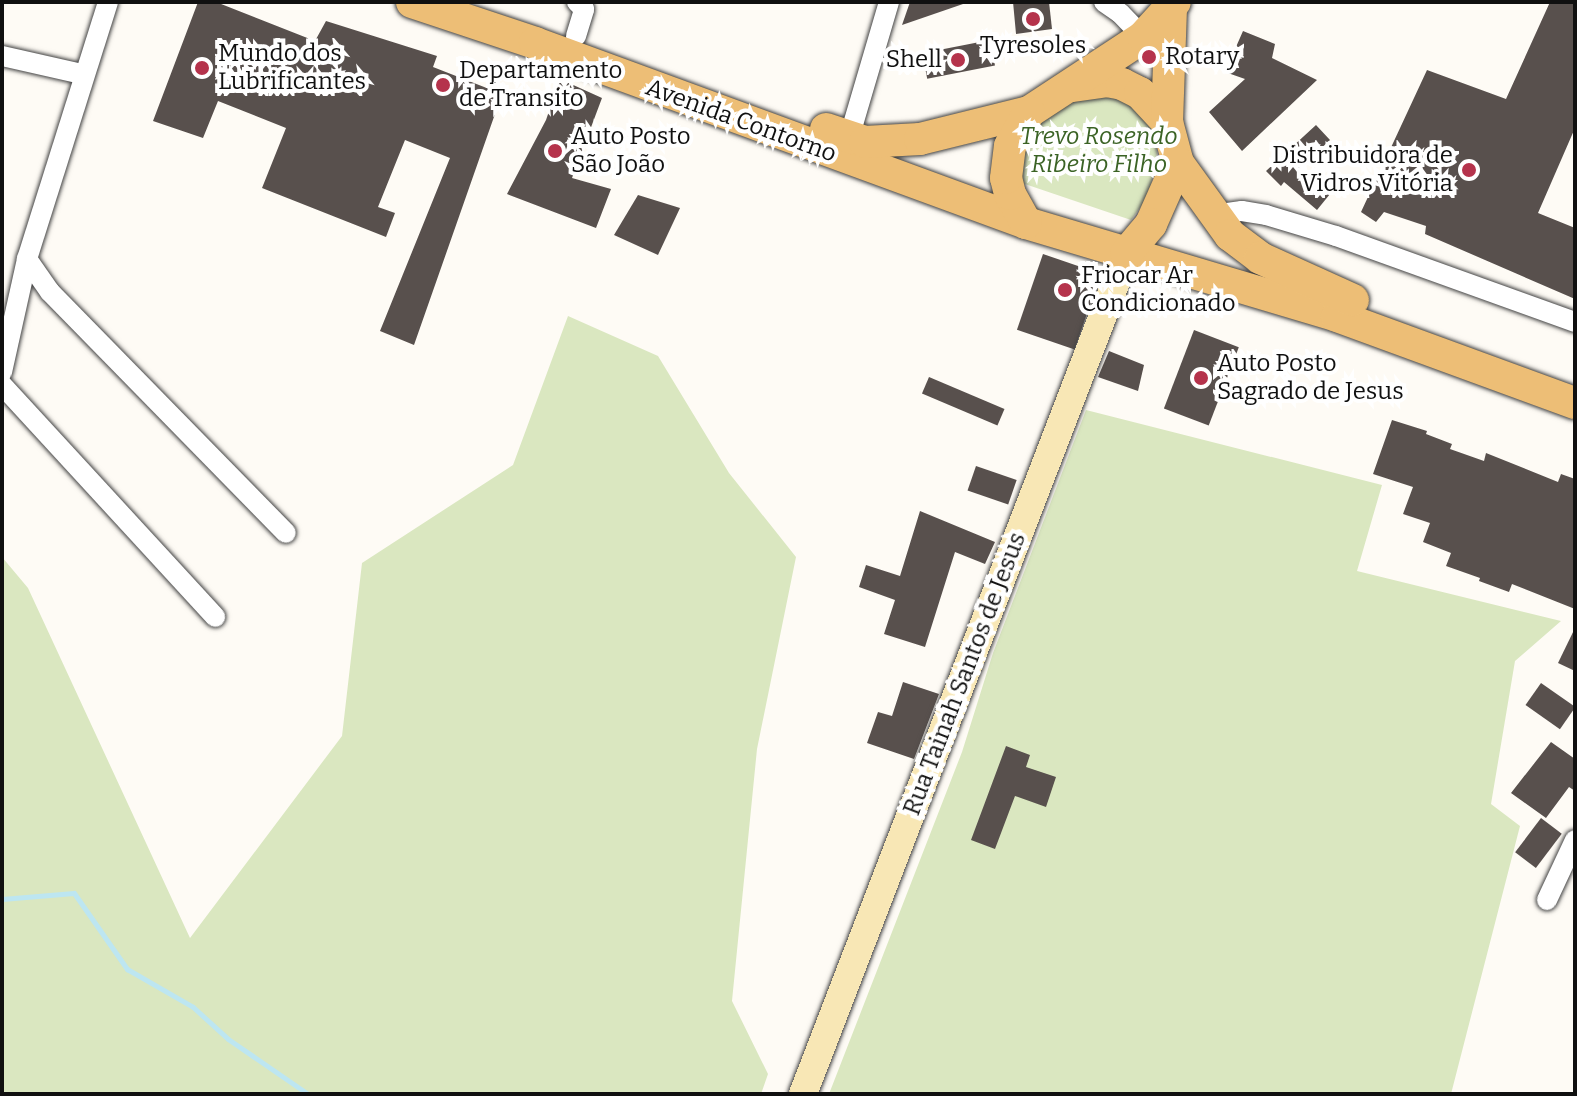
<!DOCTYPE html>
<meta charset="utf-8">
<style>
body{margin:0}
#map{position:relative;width:1577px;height:1096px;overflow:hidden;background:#fefbf5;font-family:Bitter,serif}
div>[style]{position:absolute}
.green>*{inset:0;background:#dae7c0}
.stream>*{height:5px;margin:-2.5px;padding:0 2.5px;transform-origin:2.5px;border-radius:2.5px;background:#bde6f1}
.building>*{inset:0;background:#58504d;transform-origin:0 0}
.roads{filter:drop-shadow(0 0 2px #434343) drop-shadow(0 0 2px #434343)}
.street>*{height:20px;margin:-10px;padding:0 10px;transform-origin:10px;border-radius:10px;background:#fff}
.secondary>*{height:28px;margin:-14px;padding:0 14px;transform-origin:14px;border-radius:14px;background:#f8e7b5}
.primary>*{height:32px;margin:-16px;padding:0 16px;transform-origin:16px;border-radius:16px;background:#edbe76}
.dots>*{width:22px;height:22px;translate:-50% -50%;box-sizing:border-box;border:4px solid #fff;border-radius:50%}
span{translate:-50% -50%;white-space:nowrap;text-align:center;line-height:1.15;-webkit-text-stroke:8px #fff;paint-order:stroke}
.poi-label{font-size:24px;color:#101010}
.left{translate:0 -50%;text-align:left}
.right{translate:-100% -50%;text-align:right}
.street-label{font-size:24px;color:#101010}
.park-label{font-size:24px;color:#3b6325;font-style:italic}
.frame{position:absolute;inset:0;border:4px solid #101010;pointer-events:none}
</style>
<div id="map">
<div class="green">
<i style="clip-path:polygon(1085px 93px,1112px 96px,1133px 104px,1151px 122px,1157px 153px,1149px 195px,1131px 220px,1016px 181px,1024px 141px,1038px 123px)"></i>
<i style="clip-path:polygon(568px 316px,658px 356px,729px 473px,796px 557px,757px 749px,732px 1001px,768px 1074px,761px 1094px,2px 1094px,2px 557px,28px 588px,190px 938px,342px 736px,362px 563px,513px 465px)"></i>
<i style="clip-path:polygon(1086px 410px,1382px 485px,1357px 571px,1561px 621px,1515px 661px,1491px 804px,1520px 826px,1451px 1094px,829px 1094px,962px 752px,993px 653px)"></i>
</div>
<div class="stream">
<i style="left:2px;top:899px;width:72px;rotate:-4.8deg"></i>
<i style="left:74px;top:893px;width:93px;rotate:55.1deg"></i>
<i style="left:127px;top:969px;width:76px;rotate:29.9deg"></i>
<i style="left:193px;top:1007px;width:47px;rotate:42.4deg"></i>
<i style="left:228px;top:1039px;width:97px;rotate:34.5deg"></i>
</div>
<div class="building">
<i style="clip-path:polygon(198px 2px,216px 2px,315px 41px,326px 21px,437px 56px,433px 67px,502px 94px,414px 345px,380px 331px,450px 158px,405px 140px,378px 207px,395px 213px,386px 237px,262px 188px,286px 128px,218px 101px,203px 138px,153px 121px)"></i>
<i style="clip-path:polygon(910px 2px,963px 2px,963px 4px,902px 25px)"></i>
<i style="clip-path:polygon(1013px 2px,1049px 2px,1052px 29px,1016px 34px)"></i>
<i style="clip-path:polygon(1550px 2px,1575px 2px,1575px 128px,1538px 213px,1575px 228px,1575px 299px,1425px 234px,1426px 226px,1384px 212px,1376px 222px,1361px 212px,1427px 70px,1506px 99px)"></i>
<i style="clip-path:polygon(1243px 31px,1275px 44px,1272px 58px,1317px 80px,1242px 151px,1209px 112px,1245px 79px,1225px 72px)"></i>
<i style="left:990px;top:40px;width:26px;height:69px;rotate:79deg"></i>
<i style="clip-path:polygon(560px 79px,602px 98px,572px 178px,611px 189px,596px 228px,507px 194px,546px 120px)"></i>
<i style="clip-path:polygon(1316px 125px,1330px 140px,1300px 168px,1330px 194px,1317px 210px,1284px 182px,1281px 186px,1266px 171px)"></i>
<i style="clip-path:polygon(638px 195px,680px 208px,658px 255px,614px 235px)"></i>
<i style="left:1043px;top:254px;width:61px;height:80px;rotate:19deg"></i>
<i style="left:1194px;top:330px;width:48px;height:84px;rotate:21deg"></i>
<i style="clip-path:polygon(1109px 351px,1144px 365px,1138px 391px,1098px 377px)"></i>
<i style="left:929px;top:377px;width:82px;height:18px;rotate:23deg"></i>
<i style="clip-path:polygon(1392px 420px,1427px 431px,1426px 434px,1452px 444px,1450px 449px,1484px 461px,1486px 453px,1558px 482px,1561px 474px,1575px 479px,1575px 609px,1512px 584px,1509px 592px,1479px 581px,1480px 578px,1446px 566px,1451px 553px,1423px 542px,1430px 523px,1403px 514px,1413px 487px,1373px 474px)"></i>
<i style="left:976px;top:466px;width:43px;height:26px;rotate:19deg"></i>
<i style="clip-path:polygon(920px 511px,995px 542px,985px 564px,955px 552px,925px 647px,884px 634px,895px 600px,859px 587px,866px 565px,900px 576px)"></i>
<i style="clip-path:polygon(1575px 628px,1575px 671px,1558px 663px)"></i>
<i style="clip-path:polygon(903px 682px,939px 694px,914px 759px,867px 743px,878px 712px,892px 716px)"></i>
<i style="left:1541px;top:683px;width:42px;height:27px;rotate:35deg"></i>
<i style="clip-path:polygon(1551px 742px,1575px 759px,1575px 791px,1569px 787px,1546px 818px,1511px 793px)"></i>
<i style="clip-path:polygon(1006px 746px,1030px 755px,1026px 767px,1056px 777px,1046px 807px,1015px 796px,995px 849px,971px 840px)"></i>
<i style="left:1541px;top:818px;width:26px;height:43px;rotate:37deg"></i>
</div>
<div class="roads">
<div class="street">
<i style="left:1104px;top:2px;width:19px;rotate:35deg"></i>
<i style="left:1120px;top:13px;width:33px;rotate:46deg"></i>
<i style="left:576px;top:36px;width:28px;rotate:-73deg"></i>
<i style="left:584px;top:9px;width:10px;rotate:-135deg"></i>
<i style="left:2px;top:56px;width:82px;rotate:12.7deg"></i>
<i style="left:849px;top:138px;width:142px;rotate:-73.6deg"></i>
<i style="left:1213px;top:215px;width:29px;rotate:-8deg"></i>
<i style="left:1242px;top:211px;width:24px;rotate:9deg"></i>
<i style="left:1266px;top:215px;width:73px;rotate:16.7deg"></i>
<i style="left:1336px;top:236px;width:254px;rotate:19.8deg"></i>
<i style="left:27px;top:259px;width:40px;rotate:55.1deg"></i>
<i style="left:50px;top:292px;width:337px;rotate:45.6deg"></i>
<i style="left:2px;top:372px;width:116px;rotate:-77.5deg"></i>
<i style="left:27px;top:259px;width:269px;rotate:-72.5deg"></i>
<i style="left:2px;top:385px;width:315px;rotate:47.4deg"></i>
<i style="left:1547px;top:900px;width:66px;rotate:-65deg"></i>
</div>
<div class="secondary">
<i style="left:803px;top:1094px;width:901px;rotate:-68.93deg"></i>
</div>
<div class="primary">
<i style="left:412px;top:2px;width:130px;rotate:18.4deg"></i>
<i style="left:535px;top:43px;width:523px;rotate:20.13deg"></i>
<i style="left:1026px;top:223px;width:325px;rotate:16.6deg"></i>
<i style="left:1337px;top:316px;width:253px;rotate:20.1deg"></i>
<i style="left:1073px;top:86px;width:34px;rotate:-8deg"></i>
<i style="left:1107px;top:81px;width:15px;rotate:11deg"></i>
<i style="left:1122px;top:84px;width:20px;rotate:27deg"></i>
<i style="left:1140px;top:93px;width:40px;rotate:47deg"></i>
<i style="left:1167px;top:122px;width:42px;rotate:75deg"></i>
<i style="left:1178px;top:163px;width:67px;rotate:113.9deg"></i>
<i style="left:1151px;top:224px;width:38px;rotate:130deg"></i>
<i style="left:1167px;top:122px;width:113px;rotate:-88deg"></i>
<i style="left:826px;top:129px;width:41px;rotate:18.4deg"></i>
<i style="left:865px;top:142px;width:55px;rotate:-3.1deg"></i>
<i style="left:920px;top:139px;width:112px;rotate:-13.9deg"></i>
<i style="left:1029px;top:112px;width:136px;rotate:-33.3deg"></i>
<i style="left:1143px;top:37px;width:47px;rotate:-47.6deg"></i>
<i style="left:1178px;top:163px;width:89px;rotate:54.2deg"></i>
<i style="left:1230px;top:235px;width:38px;rotate:37deg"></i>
<i style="left:1260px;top:258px;width:102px;rotate:24.3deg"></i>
<i style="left:1026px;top:223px;width:33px;rotate:-119deg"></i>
<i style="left:1010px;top:194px;width:16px;rotate:-104deg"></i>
<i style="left:1006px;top:178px;width:32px;rotate:-83deg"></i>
<i style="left:1010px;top:146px;width:39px;rotate:-61deg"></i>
</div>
</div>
<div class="dots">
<i style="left:1033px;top:19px;background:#b5334c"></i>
<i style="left:1149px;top:57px;background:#b5334c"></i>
<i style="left:958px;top:60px;background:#b5334c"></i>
<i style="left:202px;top:68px;background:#b5334c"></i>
<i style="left:443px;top:85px;background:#b5334c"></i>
<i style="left:555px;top:151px;background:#b5334c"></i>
<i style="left:1469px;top:170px;background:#b5334c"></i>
<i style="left:1065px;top:290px;background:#b5334c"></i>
<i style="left:1201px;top:378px;background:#b5334c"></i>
</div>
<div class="poi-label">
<span style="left:1033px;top:46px">Tyresoles</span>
<span class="left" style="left:218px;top:68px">Mundo dos<br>Lubrificantes</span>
<span class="left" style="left:1165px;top:57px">Rotary</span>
<span class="right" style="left:942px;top:60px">Shell</span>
<span class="left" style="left:459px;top:85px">Departamento<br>de Transito</span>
<span class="left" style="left:571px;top:151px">Auto Posto<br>São João</span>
<span class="right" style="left:1453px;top:170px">Distribuidora de<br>Vidros Vitória</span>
<span class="left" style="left:1081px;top:290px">Friocar Ar<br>Condicionado</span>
<span class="left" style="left:1217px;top:378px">Auto Posto<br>Sagrado de Jesus</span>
</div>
<div class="street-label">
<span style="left:741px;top:121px;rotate:20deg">Avenida Contorno</span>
<span style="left:965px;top:674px;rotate:-69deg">Rua Tainah Santos de Jesus</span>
</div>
<div class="park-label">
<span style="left:1099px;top:151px">Trevo Rosendo<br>Ribeiro Filho</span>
</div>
<div class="frame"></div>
</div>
